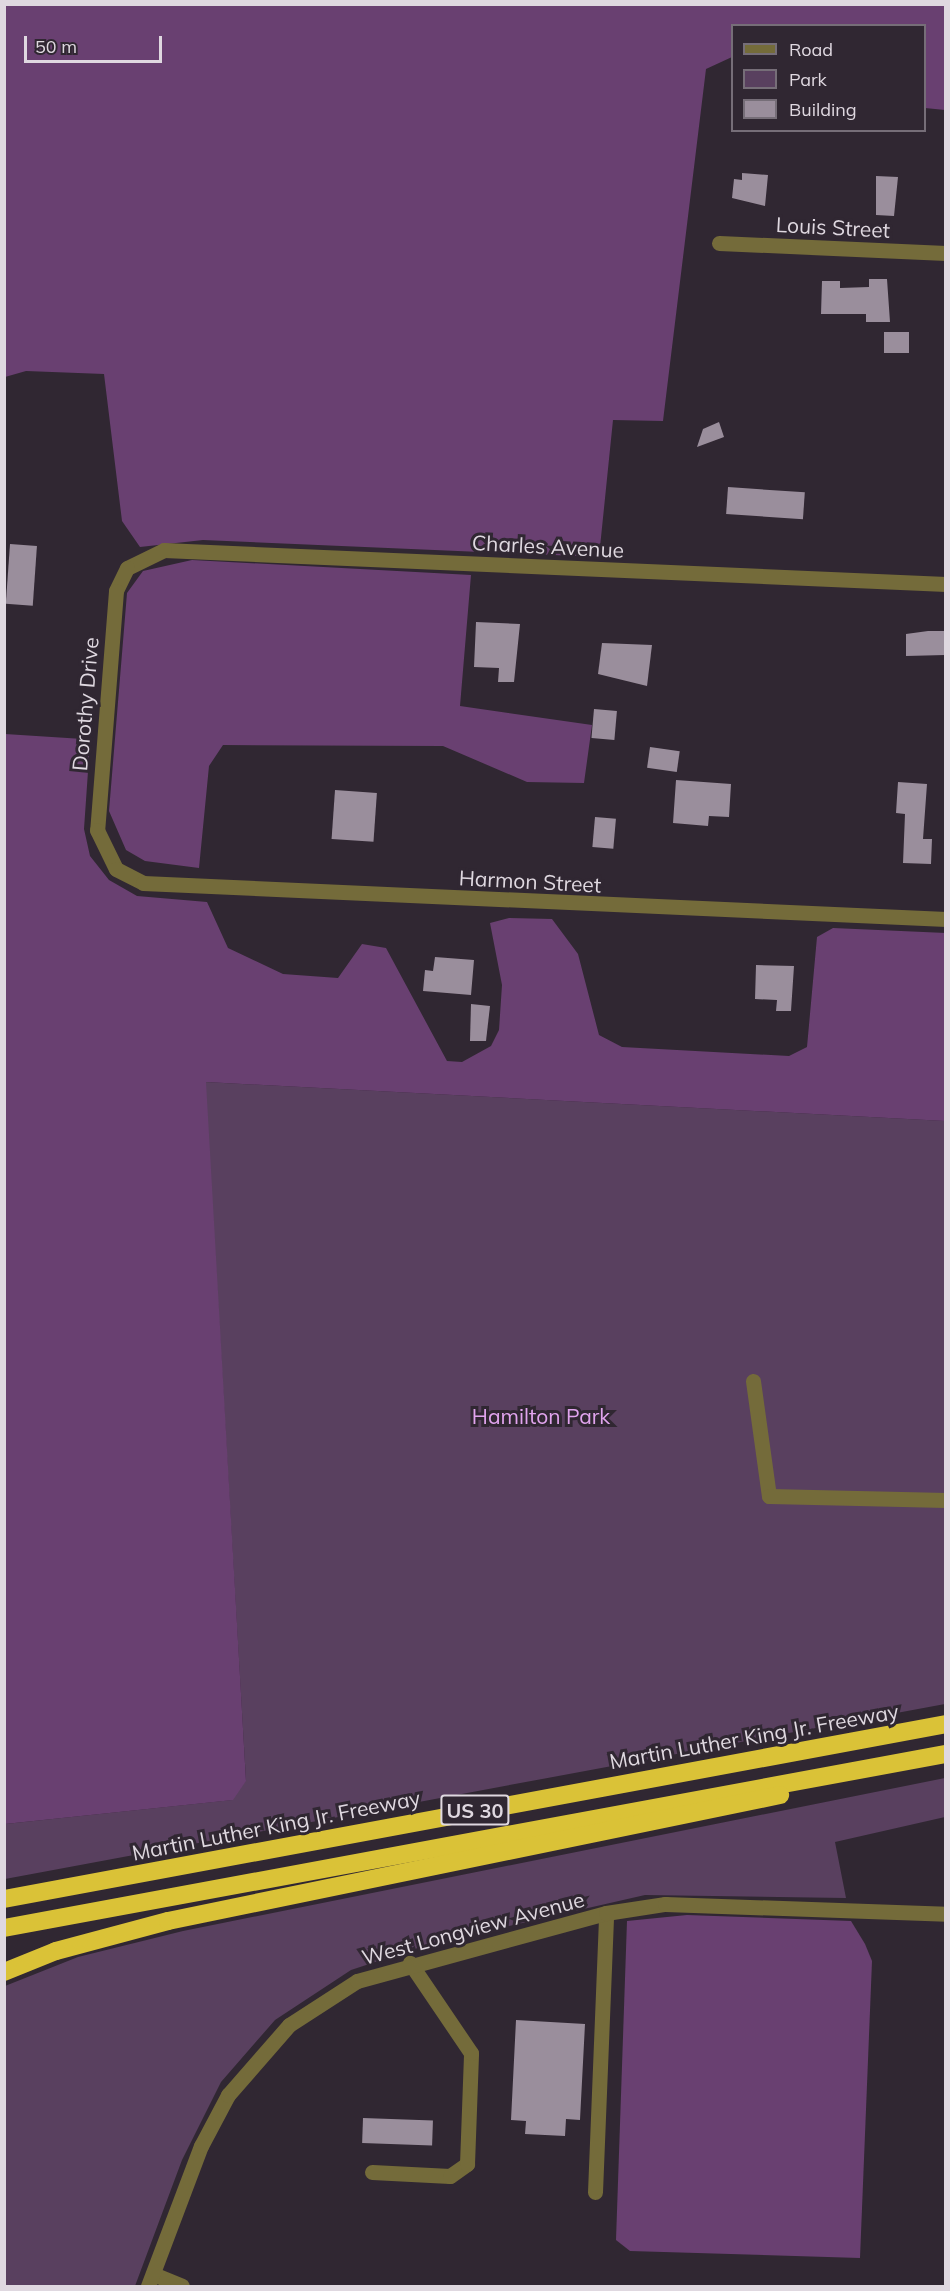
<!DOCTYPE html>
<style>
body{margin:0}
#map{position:relative;width:950px;height:2291px;overflow:hidden;background:#302732;font-family:Mulish,sans-serif}
div>[style]{position:absolute}
.green>*{inset:0;background:#59405f}
.forest>*{inset:0;background:#694071}
.building>*{inset:0;background:#9a8e9c;transform-origin:0 0}
.minor>*{height:15px;margin:-7.5px;padding:0 7.5px;transform-origin:7.5px;border-radius:7.5px;background:#746b3a}
.highway>*{height:18px;margin:-9px;padding:0 9px;transform-origin:9px;border-radius:9px;background:#dac237}
span{translate:-50% -50%;white-space:nowrap;text-align:center;line-height:1.15;-webkit-text-stroke:6px #302732;paint-order:stroke}
.shield-label span{padding:2px 4px;background:#302732;border:2px solid;border-radius:4px;-webkit-text-stroke-width:0}
.shield-label{font-size:20px;color:#dfd8e0;font-weight:700}
.street-label{font-size:21px;color:#dfd8e0}
.park-label{font-size:21px;color:#e1a4ee}
.frame{position:absolute;inset:0;border:6px solid #dfd8e0;pointer-events:none}
.legend{position:absolute;left:731px;top:24px;width:195px;height:108px;box-sizing:border-box;background:#302732;border:2px solid #766e78;margin:0;padding:8px 10px;list-style:none;font-size:18px;color:#dfd8e0}
.legend li{display:flex;align-items:center;gap:12px;height:30px}
.legend b{width:30px;border:2px solid #766e78}
.scale{position:absolute;left:24px;top:36px;width:138px;height:27px;box-sizing:border-box;border:3px solid #dfd8e0;border-top:0;padding-left:8px;font-size:18px;line-height:21px;white-space:nowrap;color:#dfd8e0;-webkit-text-stroke:4px #302732;paint-order:stroke}
</style>
<div id="map">
<div class="green">
<i style="clip-path:polygon(205px 1082px,945px 1121px,945px 1704px,5px 1879px,5px 1824px,232px 1800px,246px 1780px)"></i>
<i style="clip-path:polygon(945px 1778px,945px 1817px,835px 1842px,846px 1898px,645px 1895px,430px 1944px,351px 1970px,275px 2020px,221px 2082px,182px 2160px,135px 2286px,5px 2286px,5px 1986px,78px 1957px,183px 1931px)"></i>
</div>
<div class="forest">
<i style="clip-path:polygon(4px 5px,945px 5px,945px 110px,925px 108px,924px 26px,732px 26px,732px 57px,706px 69px,663px 421px,613px 420px,599px 557px,203px 540px,140px 547px,122px 521px,104px 374px,26px 371px,5px 377px)"></i>
<i style="clip-path:polygon(192px 560px,471px 575px,460px 706px,592px 725px,584px 783px,527px 782px,443px 746px,223px 745px,209px 766px,199px 868px,145px 861px,126px 850px,109px 811px,127px 593px,143px 571px)"></i>
<i style="clip-path:polygon(5px 734px,83px 739px,89px 757px,84px 829px,90px 856px,109px 880px,137px 896px,207px 902px,228px 948px,283px 974px,338px 978px,362px 944px,386px 948px,447px 1061px,462px 1062px,491px 1046px,499px 1030px,502px 985px,490px 923px,509px 918px,552px 919px,578px 954px,599px 1035px,622px 1047px,789px 1056px,807px 1047px,817px 937px,833px 928px,946px 933px,945px 1121px,206px 1082px,246px 1781px,233px 1800px,5px 1824px)"></i>
<i style="clip-path:polygon(687px 1915px,851px 1921px,865px 1944px,872px 1961px,860px 2258px,630px 2251px,616px 2240px,627px 1921px)"></i>
</div>
<div class="building">
<i style="clip-path:polygon(742px 173px,768px 175px,765px 206px,732px 198px,734px 179px,742px 180px)"></i>
<i style="clip-path:polygon(876px 176px,898px 177px,894px 216px,876px 215px)"></i>
<i style="clip-path:polygon(869px 279px,887px 279px,890px 322px,866px 322px,866px 314px,821px 314px,822px 281px,840px 281px,840px 288px,869px 287px)"></i>
<i style="left:884px;top:332px;width:25px;height:21px"></i>
<i style="clip-path:polygon(719px 422px,724px 437px,697px 447px,703px 429px)"></i>
<i style="left:728px;top:487px;width:77px;height:27px;rotate:4deg"></i>
<i style="left:10px;top:544px;width:27px;height:60px;rotate:4deg"></i>
<i style="clip-path:polygon(476px 622px,520px 624px,514px 682px,498px 682px,499px 668px,474px 667px)"></i>
<i style="clip-path:polygon(928px 631px,945px 631px,945px 655px,906px 656px,906px 634px)"></i>
<i style="clip-path:polygon(602px 643px,652px 645px,647px 686px,598px 674px)"></i>
<i style="left:594px;top:709px;width:23px;height:29px;rotate:5deg"></i>
<i style="left:650px;top:747px;width:30px;height:21px;rotate:8deg"></i>
<i style="clip-path:polygon(676px 780px,731px 784px,729px 817px,709px 816px,708px 826px,673px 823px)"></i>
<i style="clip-path:polygon(898px 782px,927px 784px,923px 839px,932px 839px,931px 864px,903px 863px,905px 814px,896px 813px)"></i>
<i style="left:335px;top:790px;width:42px;height:49px;rotate:4deg"></i>
<i style="left:595px;top:817px;width:21px;height:30px;rotate:5deg"></i>
<i style="clip-path:polygon(435px 957px,474px 960px,471px 995px,423px 991px,425px 970px,433px 971px)"></i>
<i style="clip-path:polygon(756px 965px,794px 966px,791px 1011px,776px 1011px,777px 1000px,755px 999px)"></i>
<i style="clip-path:polygon(471px 1004px,490px 1006px,486px 1041px,470px 1041px)"></i>
<i style="clip-path:polygon(516px 2020px,585px 2024px,580px 2120px,566px 2119px,565px 2136px,525px 2134px,526px 2121px,511px 2120px)"></i>
<i style="left:363px;top:2118px;width:70px;height:25px;rotate:2deg"></i>
</div>
<div class="minor">
<i style="left:719px;top:243px;width:227px;rotate:2.5deg"></i>
<i style="left:946px;top:584px;width:783px;rotate:-177.51deg"></i>
<i style="left:164px;top:550px;width:41px;rotate:154.1deg"></i>
<i style="left:127px;top:568px;width:25px;rotate:116deg"></i>
<i style="left:116px;top:591px;width:240px;rotate:94.5deg"></i>
<i style="left:97px;top:830px;width:43px;rotate:64deg"></i>
<i style="left:116px;top:869px;width:30px;rotate:27deg"></i>
<i style="left:143px;top:883px;width:804px;rotate:2.57deg"></i>
<i style="left:753px;top:1381px;width:116px;rotate:82.1deg"></i>
<i style="left:769px;top:1496px;width:177px;rotate:1.3deg"></i>
<i style="left:372px;top:2172px;width:78px;rotate:2.9deg"></i>
<i style="left:450px;top:2176px;width:21px;rotate:-35deg"></i>
<i style="left:467px;top:2164px;width:111px;rotate:-87.9deg"></i>
<i style="left:471px;top:2053px;width:109px;rotate:-124.1deg"></i>
<i style="left:595px;top:2192px;width:279px;rotate:-87.7deg"></i>
<i style="left:153px;top:2274px;width:31px;rotate:22deg"></i>
<i style="left:148px;top:2286px;width:150px;rotate:-69.3deg"></i>
<i style="left:201px;top:2146px;width:58px;rotate:-62.1deg"></i>
<i style="left:228px;top:2095px;width:93px;rotate:-48.9deg"></i>
<i style="left:289px;top:2025px;width:81px;rotate:-32.9deg"></i>
<i style="left:357px;top:1981px;width:258px;rotate:-15.3deg"></i>
<i style="left:606px;top:1913px;width:60px;rotate:-8.7deg"></i>
<i style="left:665px;top:1904px;width:281px;rotate:2deg"></i>
</div>
<div class="highway">
<i style="left:4px;top:1899px;width:958px;rotate:-10.52deg"></i>
<i style="left:4px;top:1928px;width:958px;rotate:-10.47deg"></i>
<i style="left:4px;top:1972px;width:56px;rotate:-22deg"></i>
<i style="left:56px;top:1951px;width:116px;rotate:-15deg"></i>
<i style="left:168px;top:1921px;width:625px;rotate:-11.63deg"></i>
</div>
<div class="shield-label">
<span style="left:475px;top:1810px">US 30</span>
</div>
<div class="street-label">
<span style="left:833px;top:227px;rotate:3deg">Louis Street</span>
<span style="left:548px;top:546px;rotate:3deg">Charles Avenue</span>
<span style="left:85px;top:704px;rotate:-85deg">Dorothy Drive</span>
<span style="left:530px;top:881px;rotate:3deg">Harmon Street</span>
<span style="left:754px;top:1736px;rotate:-10deg">Martin Luther King Jr. Freeway</span>
<span style="left:276px;top:1825px;rotate:-11deg">Martin Luther King Jr. Freeway</span>
<span style="left:473px;top:1928px;rotate:-15deg">West Longview Avenue</span>
</div>
<div class="park-label">
<span style="left:541px;top:1416px">Hamilton Park</span>
</div>
<div class="frame"></div>
<ul class="legend">
<li><b style="height:8px;background:#746b3a"></b>Road</li>
<li><b style="height:16px;background:#59405f"></b>Park</li>
<li><b style="height:16px;background:#9a8e9c"></b>Building</li>
</ul>
<div class="scale">50 m</div>
</div>
